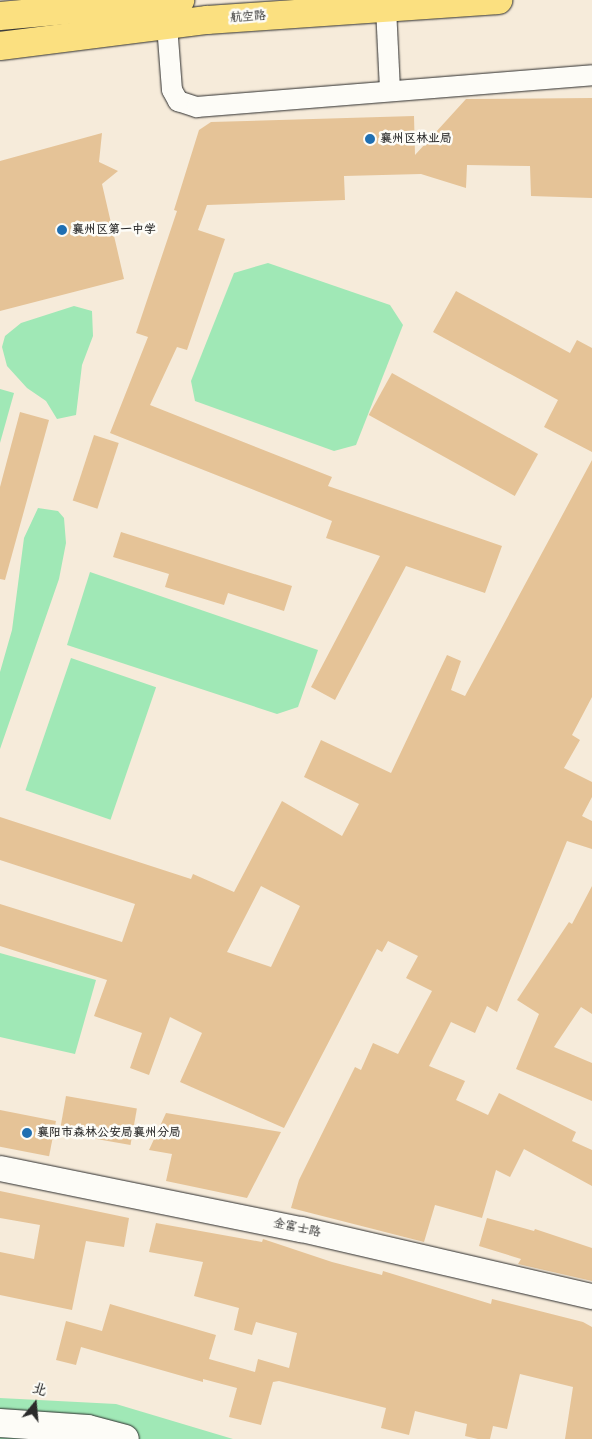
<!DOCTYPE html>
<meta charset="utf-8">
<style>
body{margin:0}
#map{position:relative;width:592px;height:1439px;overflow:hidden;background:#f6ebda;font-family:Kalam,"LXGW WenKai TC",sans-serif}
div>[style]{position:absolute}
.green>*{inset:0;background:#a0e8b6;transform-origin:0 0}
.building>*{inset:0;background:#e5c397;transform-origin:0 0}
.roads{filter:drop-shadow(0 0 1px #2b2b2b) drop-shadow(0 0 1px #2b2b2b)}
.minor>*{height:20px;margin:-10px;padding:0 10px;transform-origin:10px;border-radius:10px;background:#fdfcf7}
.tertiary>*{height:25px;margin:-12.5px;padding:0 12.5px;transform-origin:12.5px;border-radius:12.5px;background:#fdfcf7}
.secondary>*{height:28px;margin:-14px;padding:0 14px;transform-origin:14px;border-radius:14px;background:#fdfcf7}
.primary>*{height:28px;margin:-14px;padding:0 14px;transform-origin:14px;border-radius:14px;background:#fbe080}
.dots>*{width:14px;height:14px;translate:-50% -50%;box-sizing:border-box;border:2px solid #fdfcf7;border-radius:50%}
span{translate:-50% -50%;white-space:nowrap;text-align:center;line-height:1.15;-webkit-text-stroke:5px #fdfcf7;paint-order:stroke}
.street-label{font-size:12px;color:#2b2b2b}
.poi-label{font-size:12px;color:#2b2b2b;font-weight:700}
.left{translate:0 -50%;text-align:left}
.north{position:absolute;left:10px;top:1379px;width:50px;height:50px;-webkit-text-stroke:4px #fdfcf7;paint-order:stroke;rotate:17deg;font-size:14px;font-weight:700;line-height:20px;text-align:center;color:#2b2b2b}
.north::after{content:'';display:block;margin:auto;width:18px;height:22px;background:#2b2b2b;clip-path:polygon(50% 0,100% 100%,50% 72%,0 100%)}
</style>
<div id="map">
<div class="green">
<i style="clip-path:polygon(268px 263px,390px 305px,403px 325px,356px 445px,334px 451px,195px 401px,191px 381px,234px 273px)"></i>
<i style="clip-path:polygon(74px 306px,92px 311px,93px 336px,82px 365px,76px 415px,57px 419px,46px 401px,27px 388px,7px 366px,2px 347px,5px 336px,21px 323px)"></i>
<i style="clip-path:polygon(0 389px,14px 393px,0 443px)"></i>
<i style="clip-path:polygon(38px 508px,58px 511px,64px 518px,66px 543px,59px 579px,0 749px,0 672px,12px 630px,24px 538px)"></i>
<i style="clip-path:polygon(90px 572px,318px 650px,298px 707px,277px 714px,67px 645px)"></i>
<i style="left:71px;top:658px;width:90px;height:140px;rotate:19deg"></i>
<i style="clip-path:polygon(0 953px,96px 980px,75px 1054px,0 1037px)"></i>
<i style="clip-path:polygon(0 1398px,116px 1404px,233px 1439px,0 1439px)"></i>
</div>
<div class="building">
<i style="clip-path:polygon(592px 98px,592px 198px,531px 196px,530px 166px,467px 165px,466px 188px,421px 174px,344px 176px,345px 200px,207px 205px,198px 230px,225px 239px,187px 350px,177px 347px,150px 405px,332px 477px,328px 486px,502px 546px,485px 593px,406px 566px,335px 700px,311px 687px,380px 556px,326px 538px,332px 521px,110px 433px,148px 337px,136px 333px,177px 211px,174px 210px,199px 130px,211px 122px,414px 116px,415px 155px,466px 99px)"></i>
<i style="clip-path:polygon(102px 133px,99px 162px,118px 171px,102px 184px,124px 279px,0 311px,0 161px)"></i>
<i style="clip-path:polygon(456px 291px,570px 353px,577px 340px,592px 348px,592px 452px,544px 427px,558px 400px,433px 332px)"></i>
<i style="left:392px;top:373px;width:167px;height:48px;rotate:29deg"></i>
<i style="clip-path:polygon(20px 412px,49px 420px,5px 580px,0 579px,0 487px)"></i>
<i style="left:94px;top:435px;width:26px;height:69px;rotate:18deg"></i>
<i style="clip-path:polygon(evenodd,592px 460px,592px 697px,572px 735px,580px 740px,564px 768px,592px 782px,592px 797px,582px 816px,592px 821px,592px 849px,567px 841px,497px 1012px,487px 1006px,475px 1033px,451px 1022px,429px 1066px,465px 1081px,456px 1100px,488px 1115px,499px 1093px,576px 1132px,572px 1141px,592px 1150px,592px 1186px,524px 1149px,510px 1177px,496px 1170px,482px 1218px,435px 1205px,424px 1242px,291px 1208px,299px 1180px,355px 1067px,361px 1070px,373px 1043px,398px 1054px,432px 991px,406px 978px,418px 956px,388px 941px,382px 952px,377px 949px,284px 1128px,180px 1082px,202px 1033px,170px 1017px,149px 1075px,130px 1068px,142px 1033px,94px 1016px,107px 980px,0 946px,0 904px,122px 942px,135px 904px,0 860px,0 817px,191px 879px,193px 874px,234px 892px,282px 801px,342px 836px,359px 804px,304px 777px,321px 740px,391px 773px,447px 655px,461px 661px,451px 690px,465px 696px,592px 460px,261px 886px,300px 906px,271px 967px,227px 952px,261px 886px)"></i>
<i style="clip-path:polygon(121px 532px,292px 586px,284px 611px,228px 593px,224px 605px,165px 587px,169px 574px,113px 557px)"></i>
<i style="clip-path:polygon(592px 886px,592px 1014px,581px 1007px,554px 1047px,592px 1063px,592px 1101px,516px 1069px,539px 1014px,517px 1000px,569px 922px,572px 924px)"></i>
<i style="left:66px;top:1096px;width:72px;height:37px;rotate:10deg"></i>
<i style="left:0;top:1110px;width:57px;height:36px;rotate:11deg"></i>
<i style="clip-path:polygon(166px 1113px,281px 1132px,247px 1198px,166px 1181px,172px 1154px,149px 1150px)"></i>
<i style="clip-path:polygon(0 1191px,129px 1218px,124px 1247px,86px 1241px,72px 1310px,0 1295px,0 1252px,34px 1259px,40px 1225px,0 1218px)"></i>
<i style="clip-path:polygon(487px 1218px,534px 1231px,535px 1229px,592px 1248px,592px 1281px,518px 1264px,521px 1259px,479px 1246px)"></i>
<i style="clip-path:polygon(156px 1223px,262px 1242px,263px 1239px,332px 1262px,382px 1275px,383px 1271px,491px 1304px,492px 1299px,583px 1322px,592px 1327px,592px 1439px,565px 1439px,573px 1387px,520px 1374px,507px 1429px,493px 1426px,490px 1439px,478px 1439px,465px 1436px,467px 1424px,415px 1411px,409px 1435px,381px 1428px,386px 1408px,279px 1381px,273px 1382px,261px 1425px,229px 1417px,237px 1388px,203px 1379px,203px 1382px,81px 1347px,76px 1365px,56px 1360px,66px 1321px,102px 1331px,110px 1304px,216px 1335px,209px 1359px,255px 1372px,258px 1359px,289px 1368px,297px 1333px,256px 1322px,252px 1335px,234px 1330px,239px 1308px,194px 1296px,203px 1262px,149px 1252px)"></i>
</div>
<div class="roads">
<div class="minor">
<i style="left:386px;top:8px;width:83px;rotate:87.2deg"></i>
<i style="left:167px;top:25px;width:65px;rotate:85.6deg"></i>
<i style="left:172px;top:90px;width:13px;rotate:61deg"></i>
<i style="left:178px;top:101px;width:20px;rotate:18deg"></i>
<i style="left:197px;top:107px;width:396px;rotate:-4.6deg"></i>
</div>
<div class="tertiary">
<i style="left:0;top:1168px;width:307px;rotate:11.5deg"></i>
<i style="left:301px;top:1229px;width:299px;rotate:13deg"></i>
</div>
<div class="secondary">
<i style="left:0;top:1423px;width:88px;rotate:3.9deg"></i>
<i style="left:88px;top:1429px;width:38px;rotate:15deg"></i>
</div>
<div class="primary">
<i style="left:0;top:16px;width:181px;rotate:-5.1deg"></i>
<i style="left:0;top:46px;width:209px;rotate:-7.2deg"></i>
<i style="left:207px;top:20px;width:292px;rotate:-3.9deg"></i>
</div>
</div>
<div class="dots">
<i style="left:370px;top:139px;background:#1f6fb2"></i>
<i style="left:62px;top:230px;background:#1f6fb2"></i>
<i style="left:27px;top:1133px;background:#1f6fb2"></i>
</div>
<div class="street-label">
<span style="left:248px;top:17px;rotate:-4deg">航空路</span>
<span style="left:297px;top:1228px;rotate:12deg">金富士路</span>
</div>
<div class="poi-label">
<span class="left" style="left:380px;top:139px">襄州区林业局</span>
<span class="left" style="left:72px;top:230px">襄州区第一中学</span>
<span class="left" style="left:37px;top:1133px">襄阳市森林公安局襄州分局</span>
</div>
<div class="north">北</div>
</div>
